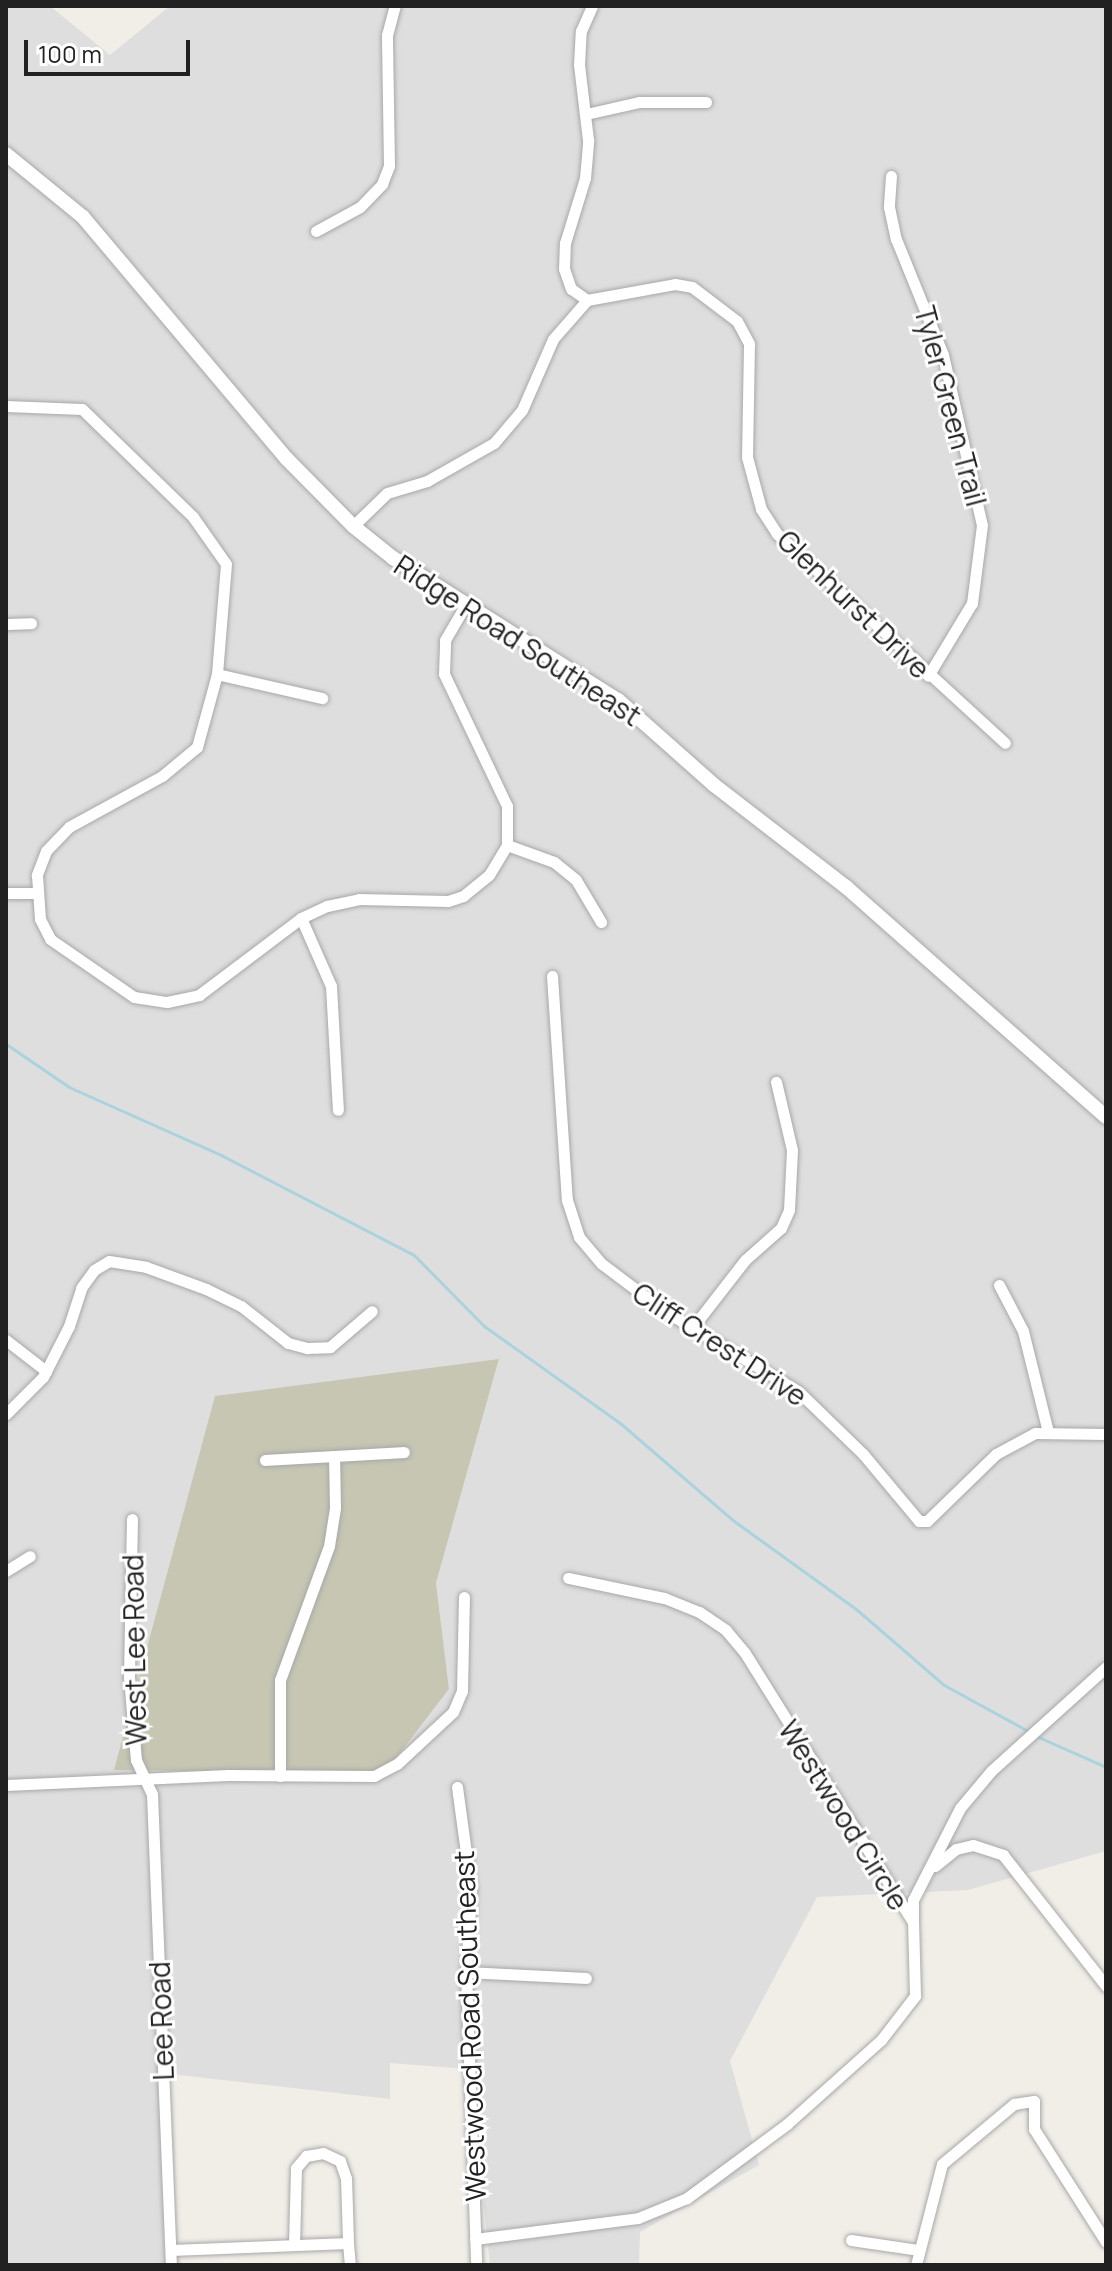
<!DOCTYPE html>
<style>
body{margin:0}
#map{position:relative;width:1112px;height:2271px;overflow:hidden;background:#f1eee8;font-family:Manrope,sans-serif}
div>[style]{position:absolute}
.residential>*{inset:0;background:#dfdede}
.construction>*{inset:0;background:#c6c6b3}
.stream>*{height:3px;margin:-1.5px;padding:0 1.5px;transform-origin:1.5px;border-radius:1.5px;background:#aad3de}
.roads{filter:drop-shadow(0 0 2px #a8a8a8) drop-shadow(0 0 2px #a8a8a8)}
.minor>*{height:11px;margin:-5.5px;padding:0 5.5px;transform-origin:5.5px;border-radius:5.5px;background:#fff}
.tertiary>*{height:14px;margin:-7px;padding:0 7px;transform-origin:7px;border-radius:7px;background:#fff}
span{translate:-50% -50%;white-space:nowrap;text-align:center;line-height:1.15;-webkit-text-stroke:6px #fff;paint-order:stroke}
.street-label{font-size:28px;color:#212121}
.frame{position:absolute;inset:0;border:8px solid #212121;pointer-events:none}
.scale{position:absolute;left:24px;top:40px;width:166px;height:36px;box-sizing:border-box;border:4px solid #212121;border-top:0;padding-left:10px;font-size:24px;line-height:28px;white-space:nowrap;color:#212121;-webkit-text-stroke:6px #fff;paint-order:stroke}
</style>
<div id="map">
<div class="residential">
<i style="clip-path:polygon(evenodd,6px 6px,50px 6px,110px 55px,170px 6px,1106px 6px,1106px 1851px,968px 1890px,817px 1897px,730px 2061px,759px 2165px,640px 2232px,639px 2265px,490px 2265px,469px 2069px,390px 2063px,390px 2099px,161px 2073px,166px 2265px,6px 2265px,6px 6px,499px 1360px,436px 1583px,449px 1689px,384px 1774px,115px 1770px,499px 1360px)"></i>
</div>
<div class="construction">
<i style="clip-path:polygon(499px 1359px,436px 1583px,449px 1689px,384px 1774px,114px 1770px,215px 1396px)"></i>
</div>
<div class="stream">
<i style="left:6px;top:1044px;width:76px;rotate:34.3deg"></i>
<i style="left:69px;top:1087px;width:167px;rotate:24.1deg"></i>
<i style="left:221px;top:1155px;width:217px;rotate:27.4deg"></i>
<i style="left:414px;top:1255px;width:100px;rotate:45.4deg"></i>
<i style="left:484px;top:1326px;width:167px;rotate:35.5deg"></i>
<i style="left:620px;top:1423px;width:150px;rotate:40.7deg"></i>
<i style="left:734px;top:1521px;width:150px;rotate:35.8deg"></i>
<i style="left:856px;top:1609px;width:116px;rotate:40.8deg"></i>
<i style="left:944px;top:1685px;width:98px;rotate:28.7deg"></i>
<i style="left:1036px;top:1736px;width:77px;rotate:23.9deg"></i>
</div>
<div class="roads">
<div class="minor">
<i style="left:586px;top:114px;width:54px;rotate:-12.8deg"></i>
<i style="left:639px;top:102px;width:67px"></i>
<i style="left:891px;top:176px;width:31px;rotate:94deg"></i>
<i style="left:889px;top:207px;width:33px;rotate:78deg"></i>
<i style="left:896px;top:239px;width:125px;rotate:67.9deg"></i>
<i style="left:943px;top:355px;width:174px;rotate:77.1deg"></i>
<i style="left:982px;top:525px;width:79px;rotate:97.3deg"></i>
<i style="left:972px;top:603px;width:85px;rotate:121.1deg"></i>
<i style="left:316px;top:231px;width:50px;rotate:-28.6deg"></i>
<i style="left:360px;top:207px;width:32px;rotate:-46deg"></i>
<i style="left:382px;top:184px;width:19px;rotate:-69deg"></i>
<i style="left:389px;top:166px;width:131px;rotate:-90.9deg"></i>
<i style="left:387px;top:35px;width:30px;rotate:-75deg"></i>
<i style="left:587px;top:300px;width:19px;rotate:-145deg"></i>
<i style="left:571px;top:289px;width:21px;rotate:-109deg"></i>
<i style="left:564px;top:269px;width:26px;rotate:-88deg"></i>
<i style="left:565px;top:243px;width:68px;rotate:-72.9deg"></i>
<i style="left:585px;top:178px;width:38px;rotate:-85deg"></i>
<i style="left:588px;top:140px;width:76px;rotate:-96.8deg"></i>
<i style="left:579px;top:65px;width:34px;rotate:-87deg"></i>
<i style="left:581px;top:31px;width:27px;rotate:-66deg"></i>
<i style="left:6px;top:406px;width:76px;rotate:2.3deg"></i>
<i style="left:82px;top:409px;width:155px;rotate:44.2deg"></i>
<i style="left:193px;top:517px;width:57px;rotate:54.9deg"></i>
<i style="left:226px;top:564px;width:110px;rotate:94.7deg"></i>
<i style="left:217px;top:674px;width:76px;rotate:105.3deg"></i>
<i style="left:197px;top:747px;width:45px;rotate:140.4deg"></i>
<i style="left:162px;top:776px;width:106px;rotate:151.3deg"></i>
<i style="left:69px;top:827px;width:33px;rotate:134deg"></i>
<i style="left:46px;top:851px;width:26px;rotate:111deg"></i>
<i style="left:37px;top:875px;width:44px;rotate:86.1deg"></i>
<i style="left:40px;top:919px;width:22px;rotate:63deg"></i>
<i style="left:50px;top:939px;width:102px;rotate:34.6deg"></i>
<i style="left:134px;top:997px;width:33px;rotate:9deg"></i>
<i style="left:167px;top:1002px;width:33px;rotate:-12deg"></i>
<i style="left:199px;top:995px;width:128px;rotate:-37deg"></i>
<i style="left:301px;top:918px;width:29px;rotate:-25deg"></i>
<i style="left:327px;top:906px;width:33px;rotate:-12deg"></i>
<i style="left:359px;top:899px;width:89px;rotate:1.3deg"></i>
<i style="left:448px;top:901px;width:16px;rotate:-18deg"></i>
<i style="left:463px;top:896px;width:33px;rotate:-39deg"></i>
<i style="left:489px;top:875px;width:35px;rotate:-59deg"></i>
<i style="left:507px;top:845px;width:39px;rotate:-90deg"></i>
<i style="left:507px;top:806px;width:146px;rotate:-115.5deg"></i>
<i style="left:444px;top:674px;width:34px;rotate:-88deg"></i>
<i style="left:445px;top:640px;width:42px;rotate:-59.7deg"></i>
<i style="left:353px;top:526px;width:47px;rotate:-44.1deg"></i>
<i style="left:387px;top:493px;width:42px;rotate:-16.7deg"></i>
<i style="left:427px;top:481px;width:77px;rotate:-29.6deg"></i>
<i style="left:494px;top:443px;width:43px;rotate:-49.7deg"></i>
<i style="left:522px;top:410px;width:77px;rotate:-66.4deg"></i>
<i style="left:553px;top:339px;width:52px;rotate:-48.9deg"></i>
<i style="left:587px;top:300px;width:89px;rotate:-10.3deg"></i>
<i style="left:675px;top:284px;width:17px;rotate:10deg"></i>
<i style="left:692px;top:287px;width:56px;rotate:37.1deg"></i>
<i style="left:737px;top:321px;width:26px;rotate:62deg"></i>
<i style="left:749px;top:344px;width:113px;rotate:91deg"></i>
<i style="left:747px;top:457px;width:54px;rotate:74.9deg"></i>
<i style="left:761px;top:509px;width:30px;rotate:57deg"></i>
<i style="left:777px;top:534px;width:309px;rotate:42.5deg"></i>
<i style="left:6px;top:624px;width:25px;rotate:-2deg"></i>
<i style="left:217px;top:674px;width:108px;rotate:12.9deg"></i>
<i style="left:507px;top:845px;width:50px;rotate:19.9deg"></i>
<i style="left:554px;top:862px;width:28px;rotate:39deg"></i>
<i style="left:576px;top:880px;width:49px;rotate:59.2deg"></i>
<i style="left:6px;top:893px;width:29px"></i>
<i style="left:301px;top:918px;width:74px;rotate:66.2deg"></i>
<i style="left:331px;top:986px;width:124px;rotate:86.8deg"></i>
<i style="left:552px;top:976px;width:225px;rotate:86.2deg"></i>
<i style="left:567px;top:1200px;width:39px;rotate:72deg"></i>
<i style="left:579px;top:1237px;width:35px;rotate:50deg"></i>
<i style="left:602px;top:1264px;width:76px;rotate:37deg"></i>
<i style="left:663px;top:1310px;width:157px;rotate:31deg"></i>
<i style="left:798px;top:1391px;width:91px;rotate:44.1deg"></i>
<i style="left:863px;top:1454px;width:87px;rotate:50.1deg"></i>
<i style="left:919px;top:1521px;width:8px"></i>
<i style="left:927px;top:1521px;width:96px;rotate:-44.2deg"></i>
<i style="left:996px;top:1454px;width:44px;rotate:-28.3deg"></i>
<i style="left:1035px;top:1433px;width:71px;rotate:0.8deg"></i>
<i style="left:999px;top:1285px;width:52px;rotate:62.4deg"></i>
<i style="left:1023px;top:1331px;width:104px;rotate:76.1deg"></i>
<i style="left:693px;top:1327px;width:85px;rotate:-52.2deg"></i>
<i style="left:745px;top:1260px;width:48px;rotate:-41.6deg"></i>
<i style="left:781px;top:1228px;width:20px;rotate:-66deg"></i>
<i style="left:789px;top:1210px;width:60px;rotate:-87.1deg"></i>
<i style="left:792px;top:1150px;width:70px;rotate:-103.2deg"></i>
<i style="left:6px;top:1340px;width:51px;rotate:37.8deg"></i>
<i style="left:6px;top:1414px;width:52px;rotate:-45deg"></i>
<i style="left:43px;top:1377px;width:57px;rotate:-63deg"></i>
<i style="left:69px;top:1326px;width:40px;rotate:-72deg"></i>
<i style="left:81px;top:1288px;width:22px;rotate:-54deg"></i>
<i style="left:94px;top:1270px;width:17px;rotate:-31deg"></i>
<i style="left:109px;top:1261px;width:37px;rotate:9deg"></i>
<i style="left:146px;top:1267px;width:64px;rotate:20.1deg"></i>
<i style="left:206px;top:1289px;width:39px;rotate:26deg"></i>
<i style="left:241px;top:1306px;width:60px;rotate:38.2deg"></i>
<i style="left:288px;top:1343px;width:20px;rotate:15deg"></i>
<i style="left:307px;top:1348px;width:23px;rotate:-2deg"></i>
<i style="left:330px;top:1347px;width:55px;rotate:-40.6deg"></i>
<i style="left:265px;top:1460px;width:139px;rotate:-3.3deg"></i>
<i style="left:132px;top:1519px;width:158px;rotate:91.1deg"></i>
<i style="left:129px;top:1677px;width:83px;rotate:85.2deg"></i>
<i style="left:136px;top:1760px;width:38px;rotate:65deg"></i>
<i style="left:152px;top:1794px;width:471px;rotate:87.7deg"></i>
<i style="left:6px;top:1571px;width:28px;rotate:-32deg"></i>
<i style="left:280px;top:1776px;width:96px;rotate:-90deg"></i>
<i style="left:280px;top:1680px;width:143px;rotate:-69.9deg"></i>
<i style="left:329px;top:1546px;width:39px;rotate:-81deg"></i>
<i style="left:335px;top:1507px;width:51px;rotate:-91.1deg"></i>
<i style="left:6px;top:1785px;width:222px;rotate:-2.6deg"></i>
<i style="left:228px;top:1775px;width:146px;rotate:0.4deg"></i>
<i style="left:374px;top:1776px;width:26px;rotate:-28deg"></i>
<i style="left:397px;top:1764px;width:76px;rotate:-42.9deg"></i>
<i style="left:453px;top:1712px;width:23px;rotate:-67deg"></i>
<i style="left:462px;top:1691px;width:94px;rotate:-88.8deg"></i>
<i style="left:457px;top:1787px;width:103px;rotate:82.2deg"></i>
<i style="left:471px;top:1889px;width:83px;rotate:93.4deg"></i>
<i style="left:466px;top:1972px;width:293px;rotate:88deg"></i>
<i style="left:935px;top:1866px;width:27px;rotate:-39deg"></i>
<i style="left:956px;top:1849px;width:17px;rotate:-13deg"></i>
<i style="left:973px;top:1845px;width:32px;rotate:18deg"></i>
<i style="left:1003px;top:1855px;width:167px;rotate:51.8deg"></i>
<i style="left:913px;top:1922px;width:22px;rotate:-90deg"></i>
<i style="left:913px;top:1900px;width:103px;rotate:-62.9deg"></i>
<i style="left:960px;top:1808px;width:48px;rotate:-50deg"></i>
<i style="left:991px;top:1771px;width:155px;rotate:-42.1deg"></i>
<i style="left:466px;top:1972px;width:120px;rotate:2.9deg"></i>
<i style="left:475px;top:2239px;width:164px;rotate:-7.3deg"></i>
<i style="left:638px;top:2218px;width:53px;rotate:-22.2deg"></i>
<i style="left:687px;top:2198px;width:124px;rotate:-36.5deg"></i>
<i style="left:787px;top:2124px;width:126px;rotate:-41.8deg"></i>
<i style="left:881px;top:2040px;width:56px;rotate:-52.3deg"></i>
<i style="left:915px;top:1996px;width:74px;rotate:-91.5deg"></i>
<i style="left:913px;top:1922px;width:317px;rotate:-122deg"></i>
<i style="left:745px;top:1653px;width:30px;rotate:-130deg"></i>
<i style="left:726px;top:1630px;width:32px;rotate:-146deg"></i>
<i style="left:699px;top:1612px;width:38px;rotate:-158deg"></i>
<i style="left:664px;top:1598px;width:98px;rotate:-168.2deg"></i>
<i style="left:851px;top:2240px;width:69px;rotate:8.4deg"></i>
<i style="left:294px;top:2245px;width:77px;rotate:-88.5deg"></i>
<i style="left:296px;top:2168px;width:16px;rotate:-50deg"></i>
<i style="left:306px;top:2156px;width:17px;rotate:-10deg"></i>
<i style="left:323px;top:2153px;width:19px;rotate:25deg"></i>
<i style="left:340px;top:2161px;width:18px;rotate:71deg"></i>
<i style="left:346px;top:2178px;width:65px;rotate:88.2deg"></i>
<i style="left:171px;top:2250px;width:177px;rotate:-2.3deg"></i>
<i style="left:348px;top:2243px;width:22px;rotate:85deg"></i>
<i style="left:916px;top:2265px;width:104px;rotate:-75.6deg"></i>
<i style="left:942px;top:2164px;width:94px;rotate:-39.8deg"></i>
<i style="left:1014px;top:2104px;width:20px;rotate:-9deg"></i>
<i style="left:1034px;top:2101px;width:28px;rotate:90deg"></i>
<i style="left:1034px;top:2129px;width:134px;rotate:57.5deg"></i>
</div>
<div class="tertiary">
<i style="left:6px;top:154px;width:99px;rotate:39.3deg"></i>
<i style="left:83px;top:217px;width:315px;rotate:49.9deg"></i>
<i style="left:286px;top:458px;width:95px;rotate:45.4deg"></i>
<i style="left:353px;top:526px;width:51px;rotate:38.7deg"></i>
<i style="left:393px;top:558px;width:266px;rotate:32.3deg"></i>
<i style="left:618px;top:700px;width:128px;rotate:41.5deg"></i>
<i style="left:714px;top:785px;width:167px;rotate:37.7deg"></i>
<i style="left:846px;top:887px;width:347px;rotate:41.5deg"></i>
</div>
</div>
<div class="street-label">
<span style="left:951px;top:406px;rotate:75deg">Tyler Green Trail</span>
<span style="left:854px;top:604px;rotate:44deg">Glenhurst Drive</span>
<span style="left:518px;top:640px;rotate:33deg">Ridge Road Southeast</span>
<span style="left:720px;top:1344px;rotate:33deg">Cliff Crest Drive</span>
<span style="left:134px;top:1650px;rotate:-91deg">West Lee Road</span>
<span style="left:844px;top:1815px;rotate:58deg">Westwood Circle</span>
<span style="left:161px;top:2021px;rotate:-92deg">Lee Road</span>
<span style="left:469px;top:2026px;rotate:-92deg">Westwood Road Southeast</span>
</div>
<div class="frame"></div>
<div class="scale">100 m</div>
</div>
